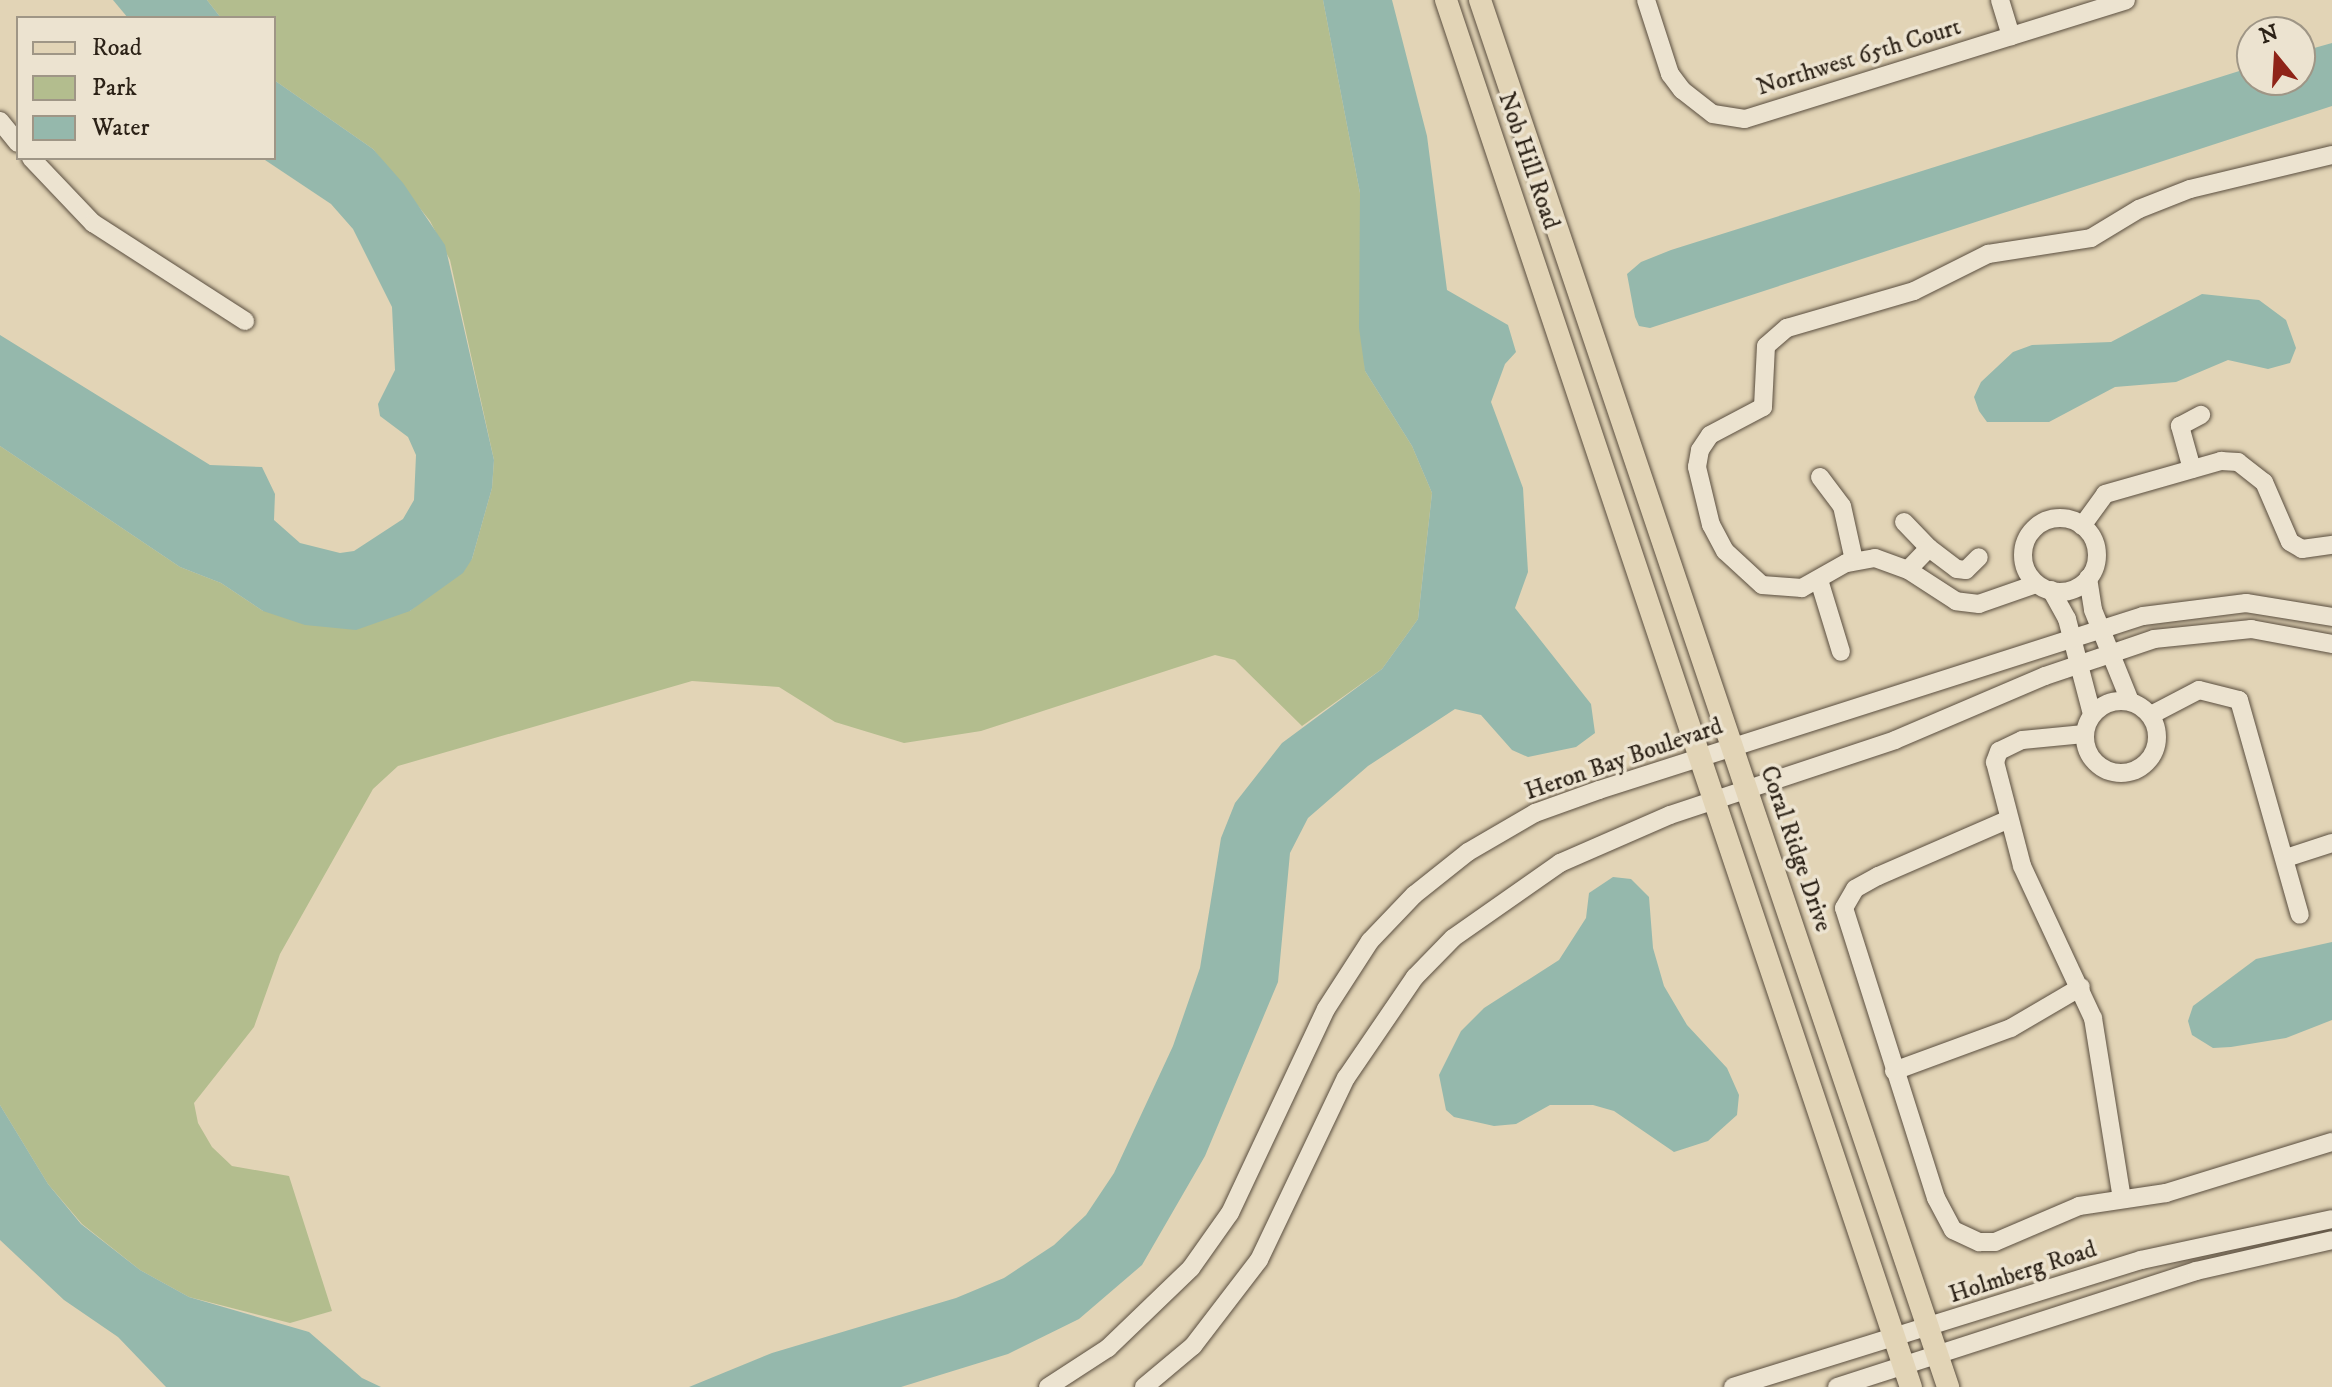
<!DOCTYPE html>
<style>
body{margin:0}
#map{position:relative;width:2332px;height:1387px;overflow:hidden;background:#e2d4b6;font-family:"IM FELL DW Pica",serif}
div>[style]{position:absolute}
.green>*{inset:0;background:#b3bd8e}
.water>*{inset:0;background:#95b8ac}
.roads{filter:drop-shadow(0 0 2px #5a4e3f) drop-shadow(0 0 2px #5a4e3f)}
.minor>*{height:18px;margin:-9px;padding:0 9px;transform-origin:9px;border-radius:9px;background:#ece3d0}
.minor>.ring{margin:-9px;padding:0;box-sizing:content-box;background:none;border:18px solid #ece3d0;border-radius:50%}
.major>*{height:22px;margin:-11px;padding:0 11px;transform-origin:11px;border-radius:11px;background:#e2d4b6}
span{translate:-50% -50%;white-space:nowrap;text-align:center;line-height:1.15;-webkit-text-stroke:7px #ece3d0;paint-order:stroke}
.street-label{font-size:24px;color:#2c2217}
.legend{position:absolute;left:16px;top:16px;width:260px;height:144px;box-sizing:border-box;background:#ece3d0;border:2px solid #9f9686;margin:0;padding:10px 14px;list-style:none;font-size:24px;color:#2c2217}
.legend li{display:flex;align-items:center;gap:16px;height:40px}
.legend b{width:40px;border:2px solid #9f9686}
.north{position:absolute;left:2236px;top:16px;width:80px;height:80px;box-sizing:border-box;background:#ece3d0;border:2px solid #9f9686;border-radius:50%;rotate:342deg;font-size:22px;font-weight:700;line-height:32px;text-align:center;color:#2c2217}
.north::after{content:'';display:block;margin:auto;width:28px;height:36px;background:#8f2418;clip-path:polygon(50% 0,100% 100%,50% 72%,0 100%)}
</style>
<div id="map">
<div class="green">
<i style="clip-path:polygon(207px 0,1323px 0,1360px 193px,1365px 371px,1412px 446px,1432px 493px,1418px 619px,1382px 669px,1302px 726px,1235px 660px,1215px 655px,981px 731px,904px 743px,835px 722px,779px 687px,692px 681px,398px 766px,373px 789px,280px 954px,254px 1027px,194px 1103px,198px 1123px,212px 1147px,232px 1166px,289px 1176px,332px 1311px,290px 1323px,189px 1297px,140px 1270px,82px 1224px,48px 1184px,0 1105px,0 446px,180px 567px,221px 583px,263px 611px,410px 611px,472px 559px,492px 488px,494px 460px,450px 260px,430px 221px,373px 149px,274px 80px,274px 18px,221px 18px)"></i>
</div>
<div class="water">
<i style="clip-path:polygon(113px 0,207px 0,221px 18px,128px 18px)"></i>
<i style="clip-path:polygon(1323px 0,1392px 0,1427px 136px,1447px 290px,1508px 325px,1516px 352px,1505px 364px,1491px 402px,1523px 488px,1528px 572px,1515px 608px,1591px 704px,1595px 733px,1576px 747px,1528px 757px,1512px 750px,1481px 715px,1455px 709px,1368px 766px,1308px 818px,1290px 853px,1278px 982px,1205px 1156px,1142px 1265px,1079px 1319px,1008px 1354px,901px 1387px,689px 1387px,772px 1353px,956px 1298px,1004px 1278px,1054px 1245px,1086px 1215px,1114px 1173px,1173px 1046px,1200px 968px,1221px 838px,1235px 803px,1282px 743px,1382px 669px,1418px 619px,1432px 493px,1412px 446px,1365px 371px,1359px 328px,1360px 193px)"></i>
<i style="clip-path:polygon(2332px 43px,2332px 106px,1650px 328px,1639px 326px,1635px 317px,1627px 274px,1641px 262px,1671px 250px,2252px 67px,2252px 80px,2300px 80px,2300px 52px)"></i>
<i style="clip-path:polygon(274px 80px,373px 149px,403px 183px,445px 245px,494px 460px,492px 488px,472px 559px,463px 573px,410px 611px,356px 630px,305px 625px,263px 611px,221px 583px,180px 567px,0 446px,0 335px,210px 465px,262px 467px,275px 494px,274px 520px,300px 543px,340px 553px,354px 551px,403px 519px,414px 500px,416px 455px,408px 437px,380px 416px,378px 404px,395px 370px,392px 307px,353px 229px,331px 204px,262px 158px,274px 158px)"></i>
<i style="clip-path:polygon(2202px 294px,2259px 300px,2286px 320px,2296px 348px,2290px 363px,2268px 369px,2228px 360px,2176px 382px,2115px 387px,2049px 422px,1987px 422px,1979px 411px,1974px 397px,1981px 382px,2013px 352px,2032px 345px,2111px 342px)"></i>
<i style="clip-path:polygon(1613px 877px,1631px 879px,1649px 897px,1653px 948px,1664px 986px,1687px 1025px,1727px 1068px,1739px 1095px,1737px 1115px,1708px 1141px,1674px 1152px,1614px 1111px,1593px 1105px,1550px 1105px,1516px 1124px,1494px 1126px,1454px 1117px,1446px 1110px,1439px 1075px,1461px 1031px,1484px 1008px,1559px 960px,1586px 918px,1589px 893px)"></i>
<i style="clip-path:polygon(2332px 942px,2332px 1020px,2286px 1038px,2231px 1047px,2213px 1048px,2192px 1035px,2188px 1021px,2193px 1006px,2256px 959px)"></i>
<i style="clip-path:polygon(0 1105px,48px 1184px,81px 1224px,140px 1270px,189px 1297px,309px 1332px,362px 1378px,381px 1387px,166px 1387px,118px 1337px,64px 1300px,0 1240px)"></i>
</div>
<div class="roads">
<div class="minor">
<i style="left:1646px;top:0;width:78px;rotate:72deg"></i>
<i style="left:1670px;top:74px;width:20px;rotate:53deg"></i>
<i style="left:1682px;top:90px;width:39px;rotate:38deg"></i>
<i style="left:1713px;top:114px;width:32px;rotate:9deg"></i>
<i style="left:1745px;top:119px;width:399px;rotate:-17.3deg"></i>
<i style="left:2000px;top:0;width:38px;rotate:73deg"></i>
<i style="left:0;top:121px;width:28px;rotate:51deg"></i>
<i style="left:31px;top:158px;width:90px;rotate:46.4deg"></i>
<i style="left:93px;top:223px;width:181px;rotate:32.8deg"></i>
<i style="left:2192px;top:469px;width:45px;rotate:-105.6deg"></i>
<i style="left:2180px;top:426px;width:24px;rotate:-28deg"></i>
<i style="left:1820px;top:477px;width:36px;rotate:53deg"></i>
<i style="left:1842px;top:506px;width:55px;rotate:77.5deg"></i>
<i class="ring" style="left:2023px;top:518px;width:56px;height:56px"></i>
<i style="left:1904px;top:522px;width:36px;rotate:46deg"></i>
<i style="left:1929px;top:548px;width:30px;rotate:134deg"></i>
<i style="left:2082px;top:526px;width:39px;rotate:-54deg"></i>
<i style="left:2105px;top:494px;width:121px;rotate:-15.9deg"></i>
<i style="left:2221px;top:461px;width:17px;rotate:3deg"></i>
<i style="left:2238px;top:462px;width:33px;rotate:38deg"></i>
<i style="left:2264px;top:482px;width:65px;rotate:66.6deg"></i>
<i style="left:2290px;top:542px;width:14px;rotate:30deg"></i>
<i style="left:2302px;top:549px;width:30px;rotate:-8deg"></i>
<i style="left:1929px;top:548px;width:35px;rotate:37deg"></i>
<i style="left:1957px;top:569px;width:9px;rotate:6deg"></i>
<i style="left:1966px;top:570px;width:18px;rotate:-45deg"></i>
<i style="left:2088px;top:578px;width:32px;rotate:81deg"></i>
<i style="left:2093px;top:610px;width:98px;rotate:67.9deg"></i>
<i style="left:1819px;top:580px;width:75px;rotate:73deg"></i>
<i style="left:2036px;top:584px;width:60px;rotate:160.7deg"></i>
<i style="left:1979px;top:604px;width:23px;rotate:-173deg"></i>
<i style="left:1956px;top:601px;width:57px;rotate:-147.1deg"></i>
<i style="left:1908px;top:570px;width:35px;rotate:-160deg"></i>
<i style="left:1875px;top:558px;width:29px;rotate:170deg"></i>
<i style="left:1846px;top:563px;width:51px;rotate:150.4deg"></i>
<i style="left:1802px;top:588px;width:40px;rotate:-175.7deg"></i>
<i style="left:1762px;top:585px;width:50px;rotate:-137.4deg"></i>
<i style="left:1725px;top:551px;width:30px;rotate:-118deg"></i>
<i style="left:1711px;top:525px;width:60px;rotate:-103.6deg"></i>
<i style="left:1697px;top:467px;width:17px;rotate:-80deg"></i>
<i style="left:1700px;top:450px;width:18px;rotate:-56deg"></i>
<i style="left:1710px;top:435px;width:60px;rotate:-27.8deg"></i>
<i style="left:1763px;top:407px;width:61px;rotate:-87.2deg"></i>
<i style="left:1766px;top:346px;width:28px;rotate:-41deg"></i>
<i style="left:1787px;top:328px;width:132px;rotate:-16.2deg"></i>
<i style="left:1914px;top:291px;width:83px;rotate:-26.6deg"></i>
<i style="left:1988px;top:254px;width:104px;rotate:-8.8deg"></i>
<i style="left:2091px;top:238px;width:56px;rotate:-31.1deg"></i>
<i style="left:2139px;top:209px;width:55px;rotate:-21.4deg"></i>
<i style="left:2190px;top:189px;width:146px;rotate:-13.5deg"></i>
<i style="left:2051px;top:590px;width:33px;rotate:61deg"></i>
<i style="left:2067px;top:619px;width:98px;rotate:75.3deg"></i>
<i class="ring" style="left:2085px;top:701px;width:54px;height:54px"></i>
<i style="left:2151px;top:715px;width:54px;rotate:-27.5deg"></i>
<i style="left:2199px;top:690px;width:41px;rotate:14deg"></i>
<i style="left:2239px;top:700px;width:223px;rotate:74.2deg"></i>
<i style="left:2084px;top:734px;width:62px;rotate:174.5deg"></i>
<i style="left:2022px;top:740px;width:25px;rotate:154deg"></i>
<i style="left:1999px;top:751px;width:12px;rotate:110deg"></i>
<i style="left:1995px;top:762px;width:107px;rotate:75.4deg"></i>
<i style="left:2022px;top:866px;width:168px;rotate:65deg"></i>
<i style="left:2093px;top:1018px;width:183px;rotate:80.9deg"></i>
<i style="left:2007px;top:820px;width:141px;rotate:156.5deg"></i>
<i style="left:1878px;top:876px;width:26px;rotate:151deg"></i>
<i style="left:1855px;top:889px;width:22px;rotate:120deg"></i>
<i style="left:1844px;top:908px;width:304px;rotate:72.4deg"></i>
<i style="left:1936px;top:1198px;width:36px;rotate:62deg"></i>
<i style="left:1953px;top:1230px;width:29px;rotate:25deg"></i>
<i style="left:1979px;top:1242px;width:16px"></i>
<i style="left:1995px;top:1242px;width:91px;rotate:-23.2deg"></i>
<i style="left:2079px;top:1206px;width:88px;rotate:-8.5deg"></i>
<i style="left:2166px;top:1193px;width:174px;rotate:-17.1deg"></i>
<i style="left:2286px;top:858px;width:48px;rotate:-18.1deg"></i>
<i style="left:1894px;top:1071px;width:125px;rotate:-20.2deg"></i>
<i style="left:2011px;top:1028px;width:81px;rotate:-30.4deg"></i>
<i style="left:1048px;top:1387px;width:72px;rotate:-33deg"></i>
<i style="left:1108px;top:1348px;width:115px;rotate:-43.9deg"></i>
<i style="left:1191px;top:1268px;width:67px;rotate:-54.7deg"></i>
<i style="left:1230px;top:1213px;width:225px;rotate:-64.8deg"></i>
<i style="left:1326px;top:1009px;width:81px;rotate:-57.1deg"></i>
<i style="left:1370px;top:941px;width:64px;rotate:-46.3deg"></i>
<i style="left:1414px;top:895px;width:69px;rotate:-38.5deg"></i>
<i style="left:1468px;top:852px;width:78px;rotate:-30.2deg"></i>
<i style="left:1535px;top:813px;width:68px;rotate:-19.8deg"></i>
<i style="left:1599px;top:790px;width:571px;rotate:-17.74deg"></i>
<i style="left:2143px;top:616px;width:104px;rotate:-7.2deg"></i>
<i style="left:2246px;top:603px;width:87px;rotate:9.2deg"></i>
<i style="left:1144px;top:1387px;width:64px;rotate:-39.9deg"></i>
<i style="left:1193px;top:1346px;width:108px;rotate:-52.5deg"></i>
<i style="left:1259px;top:1260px;width:202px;rotate:-64.5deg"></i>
<i style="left:1346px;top:1078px;width:122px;rotate:-55.7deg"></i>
<i style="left:1415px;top:977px;width:54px;rotate:-45.7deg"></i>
<i style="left:1453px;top:938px;width:131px;rotate:-35deg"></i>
<i style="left:1560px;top:863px;width:120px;rotate:-23.6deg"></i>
<i style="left:1670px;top:815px;width:237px;rotate:-18.4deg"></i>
<i style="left:1895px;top:740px;width:163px;rotate:-23.1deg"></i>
<i style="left:2045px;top:676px;width:115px;rotate:-18.7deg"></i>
<i style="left:2154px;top:639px;width:98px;rotate:-5.9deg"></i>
<i style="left:2251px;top:629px;width:82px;rotate:10.5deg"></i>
<i style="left:1733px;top:1387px;width:427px;rotate:-17.3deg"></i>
<i style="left:2141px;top:1260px;width:195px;rotate:-12.1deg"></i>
<i style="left:1837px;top:1387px;width:377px;rotate:-17.9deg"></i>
<i style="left:2196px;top:1271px;width:139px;rotate:-12.8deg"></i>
</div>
<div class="major">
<i style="left:1446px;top:0;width:1463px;rotate:71.47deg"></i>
<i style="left:1480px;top:0;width:1464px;rotate:71.35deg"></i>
</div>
</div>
<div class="street-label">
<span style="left:1859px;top:58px;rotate:-17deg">Northwest 65th Court</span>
<span style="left:1528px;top:161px;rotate:71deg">Nob Hill Road</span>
<span style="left:1624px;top:760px;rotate:-19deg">Heron Bay Boulevard</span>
<span style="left:1795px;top:849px;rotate:71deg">Coral Ridge Drive</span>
<span style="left:2023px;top:1273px;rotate:-18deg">Holmberg Road</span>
</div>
<ul class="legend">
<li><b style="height:10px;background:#e2d4b6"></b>Road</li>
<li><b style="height:22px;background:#b3bd8e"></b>Park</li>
<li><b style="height:22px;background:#95b8ac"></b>Water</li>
</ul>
<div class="north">N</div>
</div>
